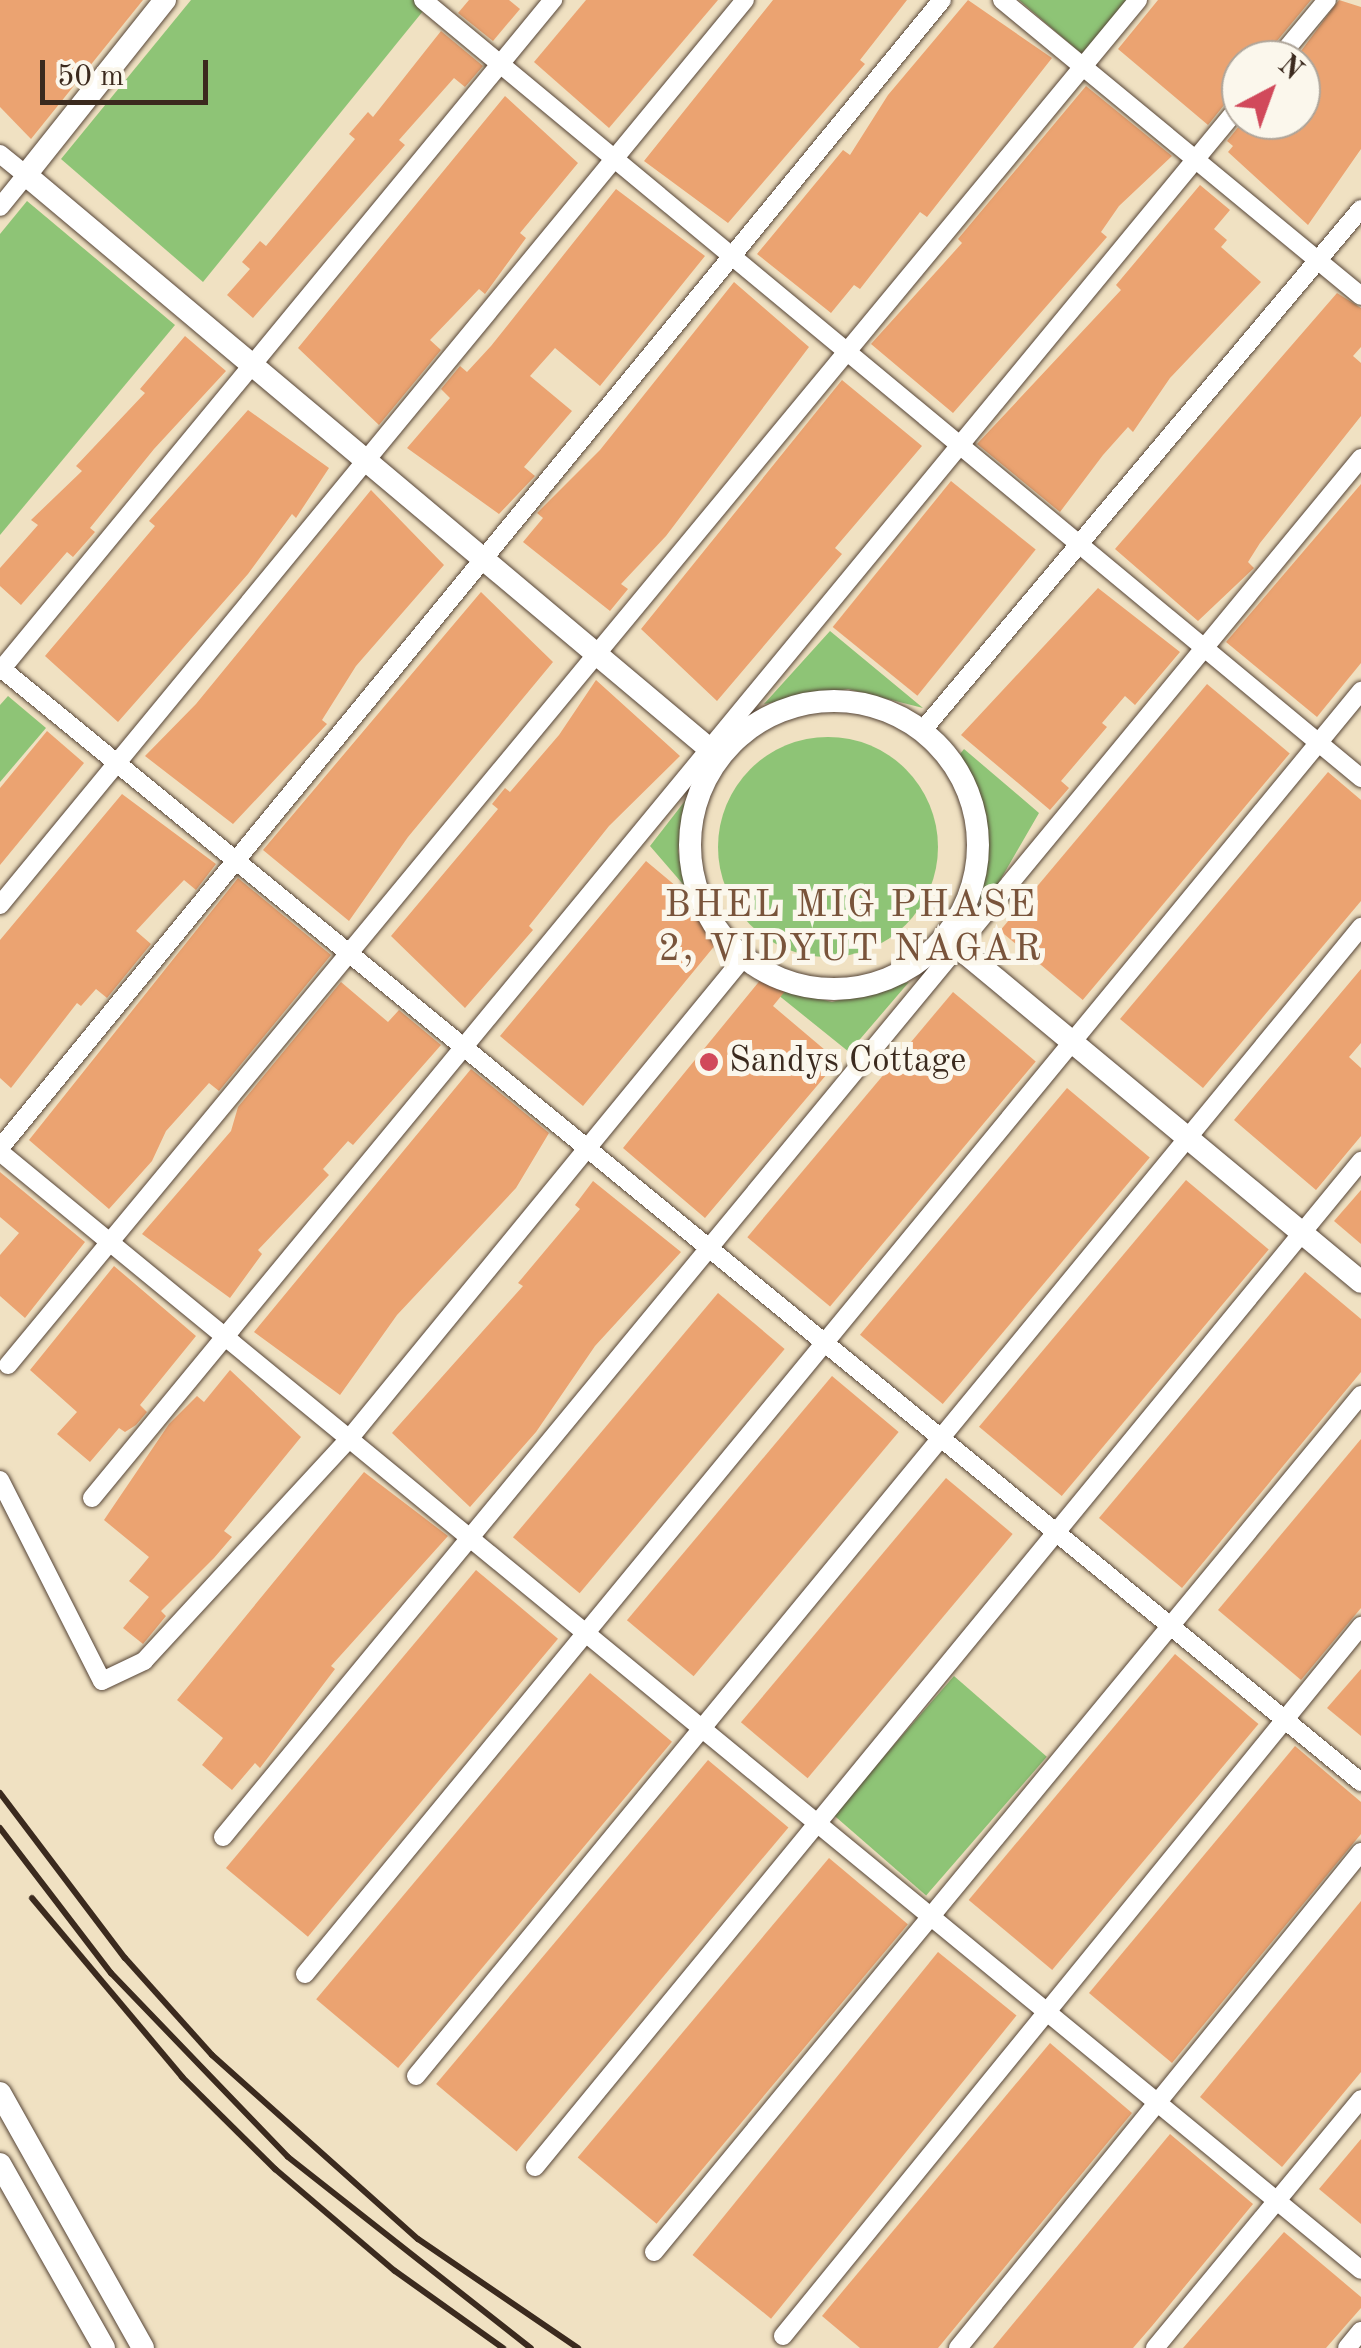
<!DOCTYPE html>
<style>
body{margin:0}
#map{position:relative;width:1361px;height:2348px;overflow:hidden;background:#f0e1c2;font-family:"Old Standard TT",serif}
div>[style]{position:absolute}
.green>*{inset:0;background:#8ec476;transform-origin:0 0}
.round{border-radius:50%}
.building>*{inset:0;background:#eba371;transform-origin:0 0}
.roads{filter:drop-shadow(0 0 2px #564537) drop-shadow(0 0 2px #564537)}
.minor>*{height:18px;margin:-9px;padding:0 9px;transform-origin:9px;border-radius:9px;background:#fff}
.tertiary>*{height:22px;margin:-11px;padding:0 11px;transform-origin:11px;border-radius:11px;background:#fff}
.tertiary>.ring{margin:-11px;padding:0;box-sizing:content-box;background:none;border:22px solid #fff;border-radius:50%}
.rail>*{height:6px;margin:-3px;padding:0 3px;transform-origin:3px;border-radius:3px;background:#3b2a1e}
.dots>*{width:28px;height:28px;translate:-50% -50%;box-sizing:border-box;border:5px solid #fbf7ec;border-radius:50%}
span{translate:-50% -50%;white-space:nowrap;text-align:center;line-height:1.15;-webkit-text-stroke:10px #fbf7ec;paint-order:stroke}
.poi-label{font-size:35px;color:#3b2a1e}
.left{translate:0 -50%;text-align:left}
.neighbourhood-label{font-size:38px;color:#79543b;letter-spacing:2.5px}
.north{position:absolute;left:1221px;top:40px;width:100px;height:100px;box-sizing:border-box;background:#fbf7ec;border:2px solid #aea59a;border-radius:50%;rotate:41deg;font-size:28px;font-weight:700;line-height:40px;text-align:center;color:#3b2a1e}
.north::after{content:'';display:block;margin:auto;width:35px;height:45px;background:#d1495b;clip-path:polygon(50% 0,100% 100%,50% 72%,0 100%)}
.scale{position:absolute;left:40px;top:60px;width:168px;height:45px;box-sizing:border-box;border:5px solid #3b2a1e;border-top:0;padding-left:12px;font-size:30px;line-height:35px;white-space:nowrap;color:#3b2a1e;-webkit-text-stroke:8px #fbf7ec;paint-order:stroke}
</style>
<div id="map">
<div class="green">
<i style="clip-path:polygon(191px 0,432px 0,203px 282px,61px 159px)"></i>
<i style="clip-path:polygon(1019px 0,1127px 0,1082px 54px)"></i>
<i style="clip-path:polygon(27px 201px,175px 325px,0 535px,0 234px)"></i>
<i style="clip-path:polygon(830px 631px,923px 708px,848px 689px,764px 704px)"></i>
<i style="clip-path:polygon(8px 696px,46px 728px,0 782px,0 705px)"></i>
<i class="round" style="left:718px;top:737px;width:220px;height:220px"></i>
<i style="clip-path:polygon(964px 749px,1039px 813px,987px 903px,978px 897px,986px 843px,982px 817px,960px 754px)"></i>
<i style="clip-path:polygon(688px 797px,678px 851px,688px 890px,650px 846px)"></i>
<i style="clip-path:polygon(909px 982px,849px 1052px,767px 986px,832px 1002px)"></i>
<i style="left:954px;top:1676px;width:123px;height:184px;rotate:41deg"></i>
</div>
<div class="building">
<i style="clip-path:polygon(0 0,143px 0,31px 139px,0 107px)"></i>
<i style="clip-path:polygon(469px 0,509px 0,520px 9px,493px 41px,458px 13px)"></i>
<i style="clip-path:polygon(586px 0,718px 0,609px 128px,534px 62px)"></i>
<i style="clip-path:polygon(773px 0,907px 0,860px 60px,865px 64px,728px 223px,644px 161px)"></i>
<i style="clip-path:polygon(968px 0,1052px 58px,927px 217px,920px 212px,860px 289px,854px 285px,831px 313px,757px 254px,843px 150px,850px 155px,888px 95px)"></i>
<i style="clip-path:polygon(1158px 0,1311px 0,1261px 60px,1241px 60px,1241px 84px,1208px 125px,1118px 49px)"></i>
<i style="clip-path:polygon(1339px 0,1361px 7px,1361px 149px,1308px 225px,1228px 152px,1233px 146px,1227px 141px,1244px 120px,1301px 120px,1301px 51px)"></i>
<i style="clip-path:polygon(441px 31px,483px 66px,465px 87px,454px 78px,399px 140px,405px 145px,253px 318px,227px 295px,250px 269px,242px 262px,260px 241px,266px 246px,355px 139px,349px 134px,368px 112px,373px 117px)"></i>
<i style="clip-path:polygon(1086px 86px,1172px 156px,1119px 206px,1101px 232px,1107px 237px,953px 413px,871px 344px,962px 243px,958px 239px)"></i>
<i style="clip-path:polygon(505px 96px,578px 163px,520px 233px,526px 238px,485px 294px,479px 289px,430px 340px,441px 350px,379px 425px,298px 348px)"></i>
<i style="clip-path:polygon(1200px 185px,1230px 210px,1214px 229px,1227px 240px,1221px 247px,1261px 282px,1170px 378px,1133px 432px,1128px 427px,1103px 455px,1060px 512px,977px 444px,1121px 290px,1116px 285px)"></i>
<i style="clip-path:polygon(616px 189px,705px 256px,600px 386px,555px 348px,530px 376px,572px 411px,524px 467px,535px 476px,499px 514px,407px 448px,450px 398px,441px 389px,460px 366px,467px 372px,491px 346px)"></i>
<i style="clip-path:polygon(734px 282px,809px 347px,666px 536px,621px 584px,628px 589px,610px 611px,523px 542px,543px 518px,537px 513px,600px 450px)"></i>
<i style="clip-path:polygon(1337px 293px,1361px 308px,1361px 347px,1353px 356px,1361px 363px,1361px 416px,1260px 543px,1248px 562px,1254px 568px,1198px 621px,1115px 549px)"></i>
<i style="clip-path:polygon(185px 336px,226px 371px,154px 449px,90px 528px,95px 532px,73px 557px,67px 552px,21px 605px,0 586px,0 568px,38px 525px,31px 520px,82px 471px,76px 466px,145px 393px,140px 389px)"></i>
<i style="clip-path:polygon(842px 380px,922px 446px,835px 548px,842px 554px,717px 701px,641px 629px)"></i>
<i style="clip-path:polygon(248px 410px,329px 468px,296px 518px,292px 514px,248px 574px,118px 722px,45px 656px,155px 526px,149px 521px)"></i>
<i style="left:951px;top:481px;width:109px;height:188px;rotate:39deg"></i>
<i style="clip-path:polygon(1361px 484px,1361px 663px,1317px 717px,1226px 642px)"></i>
<i style="clip-path:polygon(371px 490px,444px 565px,356px 666px,322px 720px,327px 724px,233px 824px,145px 756px,196px 704px)"></i>
<i style="clip-path:polygon(1098px 588px,1180px 652px,1135px 705px,1125px 696px,1102px 723px,1107px 727px,1061px 781px,1069px 788px,1050px 810px,961px 735px)"></i>
<i style="clip-path:polygon(481px 592px,553px 662px,408px 837px,349px 921px,263px 850px)"></i>
<i style="clip-path:polygon(596px 680px,680px 756px,609px 826px,529px 926px,533px 930px,465px 1008px,391px 936px,498px 809px,492px 804px,505px 788px,510px 792px,559px 735px)"></i>
<i style="left:1207px;top:684px;width:108px;height:322px;rotate:40deg"></i>
<i style="clip-path:polygon(47px 731px,84px 763px,0 865px,0 788px)"></i>
<i style="clip-path:polygon(1328px 772px,1361px 800px,1361px 901px,1203px 1088px,1120px 1019px)"></i>
<i style="clip-path:polygon(122px 794px,216px 864px,196px 890px,184px 880px,161px 904px,136px 931px,151px 944px,107px 998px,96px 989px,81px 1006px,77px 1003px,11px 1088px,0 1078px,0 940px)"></i>
<i style="clip-path:polygon(646px 861px,683px 892px,677px 900px,721px 938px,583px 1106px,500px 1036px)"></i>
<i style="clip-path:polygon(238px 878px,331px 955px,219px 1091px,209px 1083px,166px 1131px,152px 1161px,109px 1209px,29px 1140px)"></i>
<i style="clip-path:polygon(1361px 969px,1361px 1043px,1349px 1057px,1361px 1068px,1361px 1136px,1316px 1190px,1234px 1120px)"></i>
<i style="clip-path:polygon(766px 973px,786px 990px,773px 1006px,838px 1061px,705px 1218px,623px 1148px)"></i>
<i style="clip-path:polygon(341px 982px,388px 1022px,399px 1010px,441px 1045px,353px 1145px,348px 1141px,323px 1169px,329px 1175px,258px 1250px,262px 1254px,230px 1298px,142px 1234px,231px 1131px,238px 1107px)"></i>
<i style="left:953px;top:992px;width:108px;height:320px;rotate:40deg"></i>
<i style="clip-path:polygon(471px 1069px,549px 1133px,516px 1188px,397px 1315px,340px 1395px,254px 1332px)"></i>
<i style="left:1067px;top:1088px;width:108px;height:322px;rotate:40deg"></i>
<i style="clip-path:polygon(0 1172px,85px 1242px,25px 1318px,0 1296px,0 1255px,19px 1233px,0 1217px)"></i>
<i style="left:1186px;top:1180px;width:108px;height:322px;rotate:40deg"></i>
<i style="clip-path:polygon(593px 1181px,681px 1252px,595px 1346px,536px 1432px,470px 1507px,392px 1433px,523px 1286px,518px 1283px,580px 1209px,575px 1205px)"></i>
<i style="clip-path:polygon(1361px 1190px,1361px 1244px,1334px 1221px)"></i>
<i style="clip-path:polygon(114px 1266px,196px 1336px,140px 1405px,147px 1412px,136px 1425px,125px 1432px,119px 1428px,90px 1462px,57px 1434px,77px 1412px,30px 1370px)"></i>
<i style="clip-path:polygon(1305px 1272px,1361px 1319px,1361px 1372px,1182px 1588px,1099px 1518px)"></i>
<i style="left:718px;top:1293px;width:87px;height:319px;rotate:40deg"></i>
<i style="clip-path:polygon(230px 1370px,301px 1437px,224px 1531px,232px 1537px,214px 1558px,161px 1611px,166px 1616px,143px 1644px,123px 1628px,149px 1597px,129px 1581px,149px 1557px,104px 1520px,169px 1424px,197px 1396px,204px 1402px)"></i>
<i style="left:832px;top:1376px;width:87px;height:319px;rotate:40deg"></i>
<i style="clip-path:polygon(1361px 1439px,1361px 1608px,1301px 1680px,1218px 1610px)"></i>
<i style="clip-path:polygon(364px 1472px,448px 1536px,331px 1666px,335px 1669px,260px 1768px,255px 1763px,232px 1790px,202px 1765px,223px 1738px,177px 1700px)"></i>
<i style="left:946px;top:1478px;width:87px;height:319px;rotate:40deg"></i>
<i style="left:476px;top:1570px;width:107px;height:389px;rotate:40deg"></i>
<i style="left:1175px;top:1654px;width:109px;height:321px;rotate:40deg"></i>
<i style="clip-path:polygon(1361px 1669px,1361px 1736px,1327px 1708px)"></i>
<i style="left:590px;top:1673px;width:107px;height:426px;rotate:40deg"></i>
<i style="clip-path:polygon(1295px 1746px,1361px 1802px,1361px 1834px,1172px 2063px,1089px 1993px)"></i>
<i style="left:708px;top:1760px;width:105px;height:423px;rotate:40deg"></i>
<i style="left:829px;top:1858px;width:103px;height:391px;rotate:40deg"></i>
<i style="clip-path:polygon(1361px 1901px,1361px 2072px,1282px 2167px,1200px 2097px)"></i>
<i style="left:938px;top:1952px;width:101px;height:390px;rotate:39deg"></i>
<i style="clip-path:polygon(1050px 2043px,1132px 2113px,938px 2348px,860px 2348px,822px 2316px)"></i>
<i style="clip-path:polygon(1170px 2134px,1253px 2204px,1152px 2326px,1133px 2348px,993px 2348px)"></i>
<i style="clip-path:polygon(1361px 2139px,1361px 2224px,1319px 2189px)"></i>
<i style="clip-path:polygon(1284px 2232px,1361px 2297px,1361px 2308px,1326px 2348px,1183px 2348px)"></i>
</div>
<div class="roads">
<div class="minor">
<i style="left:423px;top:0;width:1219px;rotate:39.67deg"></i>
<i style="left:1002px;top:0;width:465px;rotate:39.5deg"></i>
<i style="left:1277px;top:60px;width:78px;rotate:-50.2deg"></i>
<i style="left:0;top:154px;width:33px;rotate:39deg"></i>
<i style="left:26px;top:175px;width:41px;rotate:129.1deg"></i>
<i style="left:2px;top:669px;width:1757px;rotate:39.32deg"></i>
<i style="left:0;top:671px;width:870px;rotate:-50.51deg"></i>
<i style="left:922px;top:731px;width:682px;rotate:-49.94deg"></i>
<i style="left:0;top:905px;width:1172px;rotate:-50.54deg"></i>
<i style="left:0;top:1148px;width:1485px;rotate:-50.63deg"></i>
<i style="left:0;top:1152px;width:1761px;rotate:39.4deg"></i>
<i style="left:8px;top:1365px;width:1772px;rotate:-50.38deg"></i>
<i style="left:0;top:1480px;width:225px;rotate:63.1deg"></i>
<i style="left:102px;top:1681px;width:47px;rotate:-25.5deg"></i>
<i style="left:144px;top:1661px;width:302px;rotate:-47.3deg"></i>
<i style="left:349px;top:1439px;width:623px;rotate:-50.67deg"></i>
<i style="left:92px;top:1498px;width:1806px;rotate:-50.5deg"></i>
<i style="left:223px;top:1837px;width:1788px;rotate:-50.47deg"></i>
<i style="left:305px;top:1974px;width:1662px;rotate:-50.54deg"></i>
<i style="left:416px;top:2076px;width:1488px;rotate:-50.56deg"></i>
<i style="left:535px;top:2167px;width:1302px;rotate:-50.61deg"></i>
<i style="left:654px;top:2252px;width:1111px;rotate:-50.48deg"></i>
<i style="left:783px;top:2336px;width:916px;rotate:-50.85deg"></i>
<i style="left:958px;top:2348px;width:639px;rotate:-50.91deg"></i>
<i style="left:1155px;top:2348px;width:323px;rotate:-50.4deg"></i>
<i style="left:1347px;top:2348px;width:22px;rotate:-51deg"></i>
</div>
<div class="tertiary">
<i style="left:165px;top:0;width:223px;rotate:128.5deg"></i>
<i style="left:26px;top:175px;width:904px;rotate:40.02deg"></i>
<i class="ring" style="left:690px;top:701px;width:266px;height:266px"></i>
<i style="left:947px;top:938px;width:538px;rotate:39.72deg"></i>
<i style="left:0;top:2093px;width:292px;rotate:60.7deg"></i>
<i style="left:0;top:2164px;width:211px;rotate:60.5deg"></i>
</div>
</div>
<div class="rail">
<i style="left:0;top:1793px;width:207px;rotate:52.9deg"></i>
<i style="left:125px;top:1958px;width:130px;rotate:48.1deg"></i>
<i style="left:212px;top:2055px;width:276px;rotate:41.8deg"></i>
<i style="left:418px;top:2239px;width:194px;rotate:34.3deg"></i>
<i style="left:0;top:1828px;width:183px;rotate:52.6deg"></i>
<i style="left:111px;top:1973px;width:255px;rotate:46.1deg"></i>
<i style="left:288px;top:2157px;width:309px;rotate:38.2deg"></i>
<i style="left:32px;top:1898px;width:234px;rotate:50deg"></i>
<i style="left:182px;top:2077px;width:131px;rotate:44.7deg"></i>
<i style="left:275px;top:2169px;width:157px;rotate:40.4deg"></i>
<i style="left:395px;top:2271px;width:133px;rotate:35.5deg"></i>
</div>
<div class="dots">
<i style="left:709px;top:1062px;background:#d1495b"></i>
</div>
<div class="poi-label">
<span class="left" style="left:729px;top:1062px">Sandys Cottage</span>
</div>
<div class="neighbourhood-label">
<span style="left:851px;top:929px">BHEL MIG PHASE<br>2, VIDYUT NAGAR</span>
</div>
<div class="north">N</div>
<div class="scale">50 m</div>
</div>
